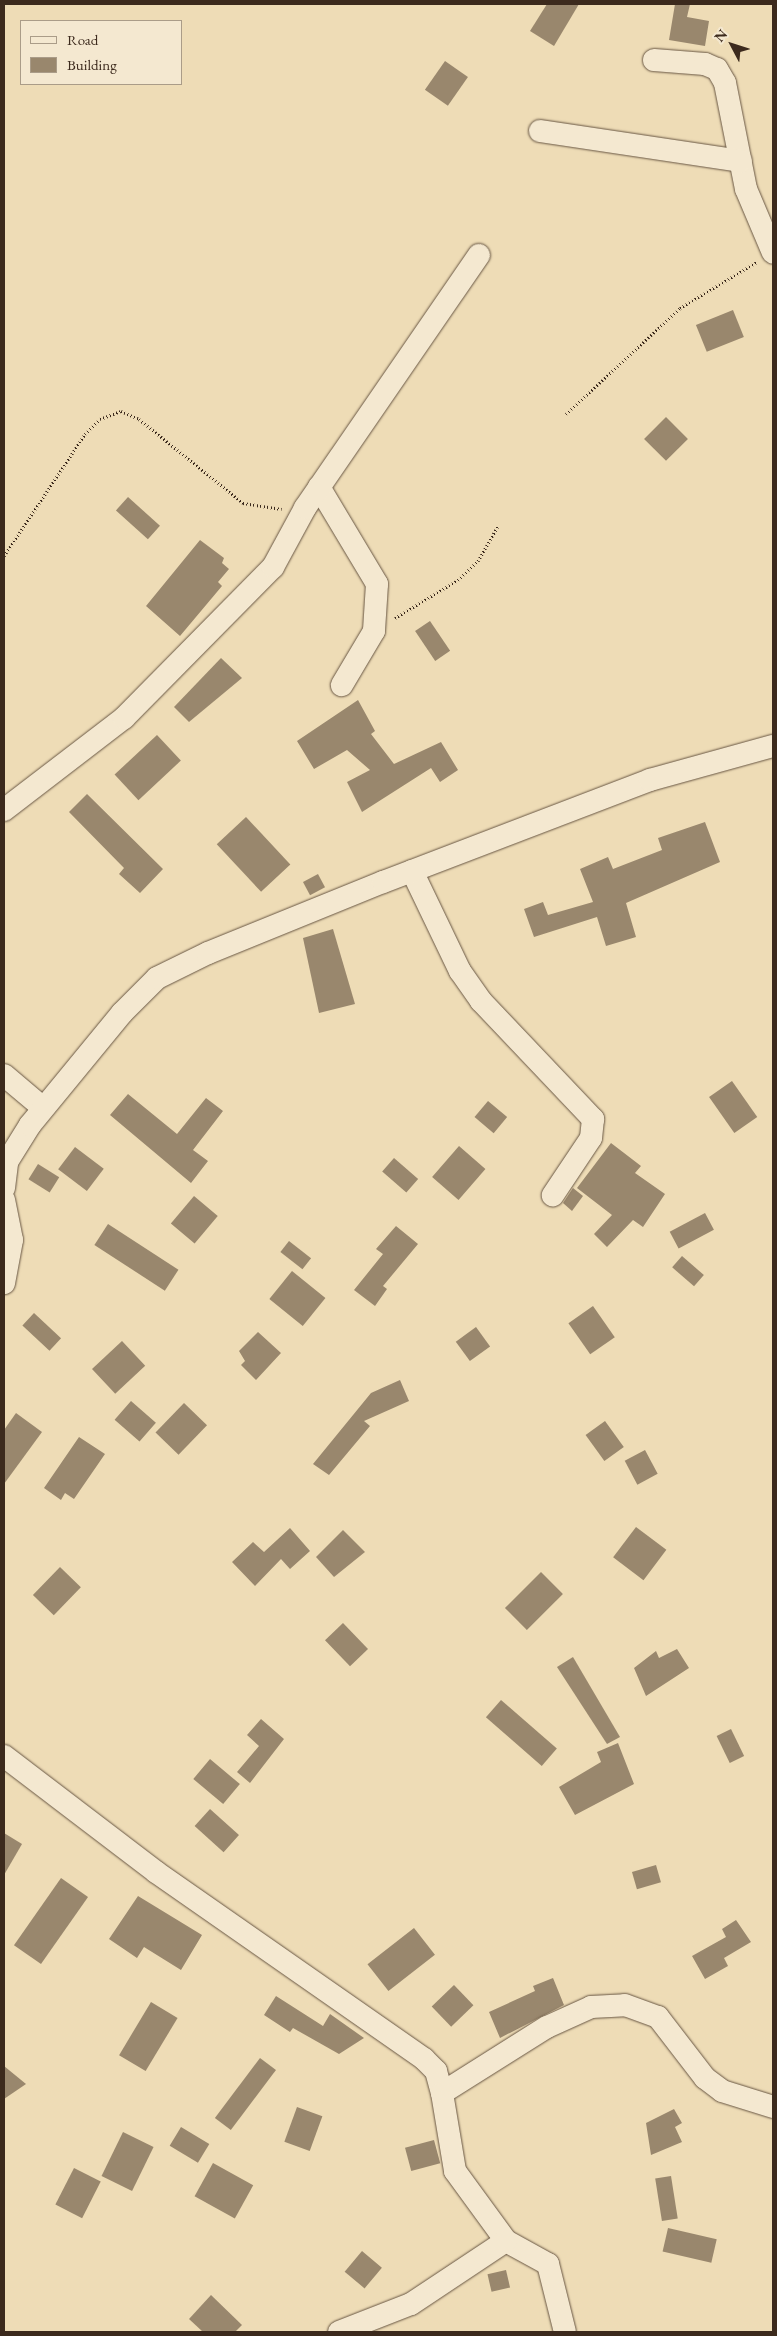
<!DOCTYPE html>
<style>
body{margin:0}
#map{position:relative;width:777px;height:2336px;overflow:hidden;background:#eedcb6;font-family:"EB Garamond",serif}
div>[style]{position:absolute}
.building>*{inset:0;background:#99876d;transform-origin:0 0}
.path>*{height:3px;margin-top:-1.5px;transform-origin:0;background:repeating-linear-gradient(90deg,#3c2a1d 0 1px,transparent 0 3.5px)}
.roads{filter:drop-shadow(0 0 1px #685643) drop-shadow(0 0 1px #685643)}
.minor>*{height:22px;margin:-11px;padding:0 11px;transform-origin:11px;border-radius:11px;background:#f4e8d0}
span{translate:-50% -50%;white-space:nowrap;text-align:center;line-height:1.15;-webkit-text-stroke:4px #f4e8d0;paint-order:stroke}
.frame{position:absolute;inset:0;border:5px solid #3c2a1d;pointer-events:none}
.legend{position:absolute;left:20px;top:20px;width:162px;height:65px;box-sizing:border-box;background:#f4e8d0;border:1px solid #aa9c88;margin:0;padding:6px 9px;list-style:none;font-size:15px;color:#3c2a1d}
.legend li{display:flex;align-items:center;gap:10px;height:25px}
.legend b{width:25px;border:1px solid #aa9c88}
.north{position:absolute;left:707px;top:20px;width:50px;height:50px;-webkit-text-stroke:4px #f4e8d0;paint-order:stroke;rotate:310deg;font-size:14px;font-weight:700;line-height:20px;text-align:center;color:#3c2a1d}
.north::after{content:'';display:block;margin:auto;width:18px;height:22px;background:#3c2a1d;clip-path:polygon(50% 0,100% 100%,50% 72%,0 100%)}
</style>
<div id="map">
<div class="building">
<i style="clip-path:polygon(547px 4px,579px 4px,554px 46px,530px 31px)"></i>
<i style="clip-path:polygon(675px 4px,690px 4px,687px 17px,709px 21px,705px 46px,669px 40px)"></i>
<i style="left:445px;top:61px;width:28px;height:35px;rotate:35deg"></i>
<i style="left:733px;top:310px;width:29px;height:40px;rotate:68deg"></i>
<i style="left:666px;top:417px;width:31px;height:31px;rotate:45deg"></i>
<i style="left:128px;top:497px;width:43px;height:18px;rotate:42deg"></i>
<i style="clip-path:polygon(200px 540px,224px 558px,222px 563px,229px 569px,218px 582px,222px 586px,180px 636px,146px 606px)"></i>
<i style="left:430px;top:621px;width:36px;height:18px;rotate:56deg"></i>
<i style="clip-path:polygon(221px 658px,242px 678px,189px 722px,174px 707px)"></i>
<i style="clip-path:polygon(358px 700px,375px 731px,371px 734px,394px 764px,441px 742px,458px 770px,440px 782px,431px 768px,362px 812px,347px 782px,370px 770px,347px 750px,314px 769px,297px 741px)"></i>
<i style="left:157px;top:735px;width:35px;height:58px;rotate:47deg"></i>
<i style="clip-path:polygon(87px 794px,163px 869px,140px 893px,119px 874px,124px 868px,69px 812px)"></i>
<i style="left:246px;top:817px;width:65px;height:40px;rotate:47deg"></i>
<i style="clip-path:polygon(705px 822px,720px 862px,626px 903px,636px 937px,606px 946px,597px 917px,534px 937px,524px 909px,543px 902px,548px 915px,593px 902px,580px 869px,608px 857px,613px 869px,662px 850px,658px 838px)"></i>
<i style="left:318px;top:874px;width:15px;height:17px;rotate:62deg"></i>
<i style="clip-path:polygon(333px 929px,355px 1004px,319px 1013px,303px 938px)"></i>
<i style="left:732px;top:1081px;width:44px;height:28px;rotate:55deg"></i>
<i style="clip-path:polygon(128px 1094px,177px 1134px,206px 1098px,223px 1111px,193px 1150px,208px 1161px,191px 1183px,110px 1115px)"></i>
<i style="left:488px;top:1101px;width:25px;height:21px;rotate:40deg"></i>
<i style="clip-path:polygon(611px 1143px,641px 1166px,635px 1173px,665px 1194px,643px 1227px,633px 1220px,607px 1247px,594px 1234px,612px 1215px,577px 1188px)"></i>
<i style="left:459px;top:1146px;width:35px;height:41px;rotate:41deg"></i>
<i style="left:75px;top:1147px;width:36px;height:28px;rotate:37deg"></i>
<i style="left:394px;top:1158px;width:32px;height:18px;rotate:41deg"></i>
<i style="left:38px;top:1164px;width:25px;height:18px;rotate:32deg"></i>
<i style="clip-path:polygon(573px 1188px,583px 1196px,572px 1211px,563px 1203px)"></i>
<i style="left:194px;top:1196px;width:31px;height:36px;rotate:40deg"></i>
<i style="left:705px;top:1213px;width:19px;height:40px;rotate:62deg"></i>
<i style="left:108px;top:1224px;width:84px;height:25px;rotate:33deg"></i>
<i style="clip-path:polygon(396px 1226px,418px 1244px,383px 1286px,387px 1289px,375px 1306px,354px 1290px,383px 1254px,376px 1249px)"></i>
<i style="left:289px;top:1241px;width:28px;height:14px;rotate:38deg"></i>
<i style="left:682px;top:1256px;width:29px;height:15px;rotate:41deg"></i>
<i style="left:292px;top:1271px;width:43px;height:36px;rotate:39deg"></i>
<i style="left:593px;top:1306px;width:38px;height:30px;rotate:55deg"></i>
<i style="left:34px;top:1313px;width:37px;height:17px;rotate:43deg"></i>
<i style="left:476px;top:1327px;width:24px;height:25px;rotate:54deg"></i>
<i style="clip-path:polygon(258px 1332px,281px 1353px,256px 1380px,241px 1365px,245px 1361px,239px 1351px)"></i>
<i style="left:122px;top:1341px;width:34px;height:41px;rotate:47deg"></i>
<i style="clip-path:polygon(400px 1380px,409px 1401px,364px 1421px,370px 1426px,329px 1475px,313px 1464px,371px 1393px)"></i>
<i style="left:131px;top:1401px;width:33px;height:25px;rotate:41deg"></i>
<i style="left:184px;top:1403px;width:32px;height:41px;rotate:44deg"></i>
<i style="clip-path:polygon(16px 1413px,42px 1432px,4px 1484px,4px 1430px)"></i>
<i style="left:605px;top:1421px;width:32px;height:24px;rotate:54deg"></i>
<i style="clip-path:polygon(79px 1437px,105px 1454px,74px 1499px,65px 1493px,61px 1500px,44px 1488px)"></i>
<i style="left:645px;top:1450px;width:27px;height:23px;rotate:62deg"></i>
<i style="left:636px;top:1527px;width:38px;height:38px;rotate:37deg"></i>
<i style="clip-path:polygon(290px 1528px,310px 1551px,290px 1569px,281px 1559px,255px 1586px,232px 1562px,253px 1542px,264px 1552px)"></i>
<i style="clip-path:polygon(343px 1530px,365px 1552px,334px 1577px,316px 1557px)"></i>
<i style="left:60px;top:1567px;width:29px;height:39px;rotate:44deg"></i>
<i style="left:541px;top:1572px;width:31px;height:51px;rotate:45deg"></i>
<i style="left:343px;top:1623px;width:36px;height:25px;rotate:46deg"></i>
<i style="clip-path:polygon(677px 1649px,689px 1668px,646px 1696px,634px 1668px,656px 1651px,659px 1658px)"></i>
<i style="clip-path:polygon(573px 1657px,620px 1737px,607px 1744px,557px 1667px)"></i>
<i style="left:501px;top:1700px;width:74px;height:23px;rotate:41deg"></i>
<i style="clip-path:polygon(261px 1719px,284px 1739px,250px 1783px,237px 1772px,259px 1746px,247px 1735px)"></i>
<i style="left:731px;top:1729px;width:30px;height:16px;rotate:64deg"></i>
<i style="clip-path:polygon(618px 1743px,634px 1784px,575px 1815px,559px 1787px,601px 1762px,597px 1752px)"></i>
<i style="left:210px;top:1759px;width:39px;height:26px;rotate:40deg"></i>
<i style="left:210px;top:1809px;width:39px;height:23px;rotate:42deg"></i>
<i style="clip-path:polygon(4px 1833px,22px 1844px,4px 1875px)"></i>
<i style="left:656px;top:1865px;width:18px;height:25px;rotate:74deg"></i>
<i style="left:61px;top:1878px;width:33px;height:82px;rotate:35deg"></i>
<i style="clip-path:polygon(138px 1896px,202px 1935px,181px 1970px,144px 1947px,137px 1958px,109px 1939px)"></i>
<i style="clip-path:polygon(736px 1920px,751px 1942px,724px 1958px,728px 1966px,705px 1979px,692px 1956px,726px 1937px,722px 1929px)"></i>
<i style="left:414px;top:1928px;width:34px;height:59px;rotate:52deg"></i>
<i style="clip-path:polygon(553px 1978px,564px 2005px,500px 2038px,489px 2012px,535px 1991px,533px 1986px)"></i>
<i style="left:454px;top:1985px;width:28px;height:31px;rotate:46deg"></i>
<i style="clip-path:polygon(276px 1996px,323px 2026px,330px 2014px,364px 2038px,339px 2054px,293px 2028px,290px 2032px,264px 2015px)"></i>
<i style="left:151px;top:2002px;width:31px;height:62px;rotate:31deg"></i>
<i style="left:260px;top:2058px;width:20px;height:75px;rotate:37deg"></i>
<i style="clip-path:polygon(4px 2066px,26px 2084px,4px 2099px)"></i>
<i style="left:297px;top:2107px;width:27px;height:37px;rotate:20deg"></i>
<i style="clip-path:polygon(674px 2109px,682px 2123px,675px 2127px,682px 2142px,651px 2155px,646px 2123px)"></i>
<i style="left:181px;top:2127px;width:33px;height:22px;rotate:31deg"></i>
<i style="left:123px;top:2132px;width:34px;height:49px;rotate:26deg"></i>
<i style="left:434px;top:2140px;width:24px;height:30px;rotate:75deg"></i>
<i style="left:213px;top:2163px;width:46px;height:38px;rotate:29deg"></i>
<i style="left:74px;top:2168px;width:30px;height:41px;rotate:27deg"></i>
<i style="left:671px;top:2176px;width:43px;height:16px;rotate:81deg"></i>
<i style="left:668px;top:2228px;width:50px;height:24px;rotate:13deg"></i>
<i style="left:362px;top:2251px;width:26px;height:27px;rotate:40deg"></i>
<i style="left:506px;top:2270px;width:18px;height:19px;rotate:77deg"></i>
<i style="clip-path:polygon(211px 2295px,242px 2325px,235px 2332px,203px 2332px,189px 2319px)"></i>
</div>
<div class="path">
<i style="left:566px;top:414px;width:156px;rotate:-42.9deg"></i>
<i style="left:680px;top:308px;width:90px;rotate:-30.9deg"></i>
<i style="left:4px;top:556px;width:146px;rotate:-56.4deg"></i>
<i style="left:85px;top:434px;width:21px;rotate:-45deg"></i>
<i style="left:100px;top:419px;width:22px;rotate:-21deg"></i>
<i style="left:121px;top:411px;width:20px;rotate:24deg"></i>
<i style="left:139px;top:419px;width:134px;rotate:38.9deg"></i>
<i style="left:243px;top:503px;width:39px;rotate:9deg"></i>
<i style="left:395px;top:618px;width:74px;rotate:-31.1deg"></i>
<i style="left:458px;top:580px;width:28px;rotate:-44deg"></i>
<i style="left:478px;top:561px;width:40px;rotate:-60.3deg"></i>
</div>
<div class="roads">
<div class="minor">
<i style="left:654px;top:60px;width:51px;rotate:4.5deg"></i>
<i style="left:705px;top:64px;width:13px;rotate:23deg"></i>
<i style="left:717px;top:69px;width:16px;rotate:60deg"></i>
<i style="left:725px;top:83px;width:108px;rotate:78.8deg"></i>
<i style="left:746px;top:189px;width:69px;rotate:67.1deg"></i>
<i style="left:540px;top:131px;width:203px;rotate:8.5deg"></i>
<i style="left:319px;top:487px;width:113px;rotate:59.1deg"></i>
<i style="left:377px;top:584px;width:47px;rotate:93.7deg"></i>
<i style="left:374px;top:631px;width:63px;rotate:120.7deg"></i>
<i style="left:4px;top:810px;width:151px;rotate:-37.5deg"></i>
<i style="left:124px;top:718px;width:212px;rotate:-45.4deg"></i>
<i style="left:273px;top:567px;width:67px;rotate:-61.5deg"></i>
<i style="left:305px;top:508px;width:307px;rotate:-55.5deg"></i>
<i style="left:412px;top:871px;width:111px;rotate:64.4deg"></i>
<i style="left:460px;top:971px;width:37px;rotate:55deg"></i>
<i style="left:481px;top:1001px;width:163px;rotate:46.5deg"></i>
<i style="left:593px;top:1119px;width:19px;rotate:96deg"></i>
<i style="left:591px;top:1138px;width:69px;rotate:123.7deg"></i>
<i style="left:4px;top:1075px;width:51px;rotate:40.2deg"></i>
<i style="left:4px;top:1188px;width:26px;rotate:-83deg"></i>
<i style="left:7px;top:1162px;width:44px;rotate:-58.1deg"></i>
<i style="left:30px;top:1125px;width:145px;rotate:-50.6deg"></i>
<i style="left:122px;top:1013px;width:49px;rotate:-45deg"></i>
<i style="left:157px;top:978px;width:57px;rotate:-26.1deg"></i>
<i style="left:208px;top:953px;width:189px;rotate:-22.1deg"></i>
<i style="left:383px;top:882px;width:286px;rotate:-20.9deg"></i>
<i style="left:650px;top:780px;width:128px;rotate:-15.5deg"></i>
<i style="left:4px;top:1200px;width:41px;rotate:78.7deg"></i>
<i style="left:12px;top:1240px;width:44px;rotate:100.5deg"></i>
<i style="left:4px;top:1756px;width:191px;rotate:37.3deg"></i>
<i style="left:156px;top:1872px;width:327px;rotate:34.9deg"></i>
<i style="left:424px;top:2059px;width:17px;rotate:45deg"></i>
<i style="left:436px;top:2071px;width:23px;rotate:75deg"></i>
<i style="left:442px;top:2093px;width:79px;rotate:80.5deg"></i>
<i style="left:455px;top:2171px;width:87px;rotate:53.9deg"></i>
<i style="left:506px;top:2241px;width:48px;rotate:28.7deg"></i>
<i style="left:548px;top:2264px;width:70px;rotate:76deg"></i>
<i style="left:442px;top:2093px;width:124px;rotate:-32.2deg"></i>
<i style="left:547px;top:2027px;width:48px;rotate:-24.4deg"></i>
<i style="left:591px;top:2007px;width:34px;rotate:-3deg"></i>
<i style="left:625px;top:2005px;width:35px;rotate:20deg"></i>
<i style="left:658px;top:2017px;width:77px;rotate:52.4deg"></i>
<i style="left:705px;top:2078px;width:21px;rotate:37deg"></i>
<i style="left:722px;top:2091px;width:53px;rotate:17.4deg"></i>
<i style="left:339px;top:2332px;width:77px;rotate:-21.3deg"></i>
<i style="left:411px;top:2304px;width:114px;rotate:-33.6deg"></i>
</div>
</div>
<div class="frame"></div>
<ul class="legend">
<li><b style="height:6px;background:#f4e8d0"></b>Road</li>
<li><b style="height:14px;background:#99876d"></b>Building</li>
</ul>
<div class="north">N</div>
</div>
